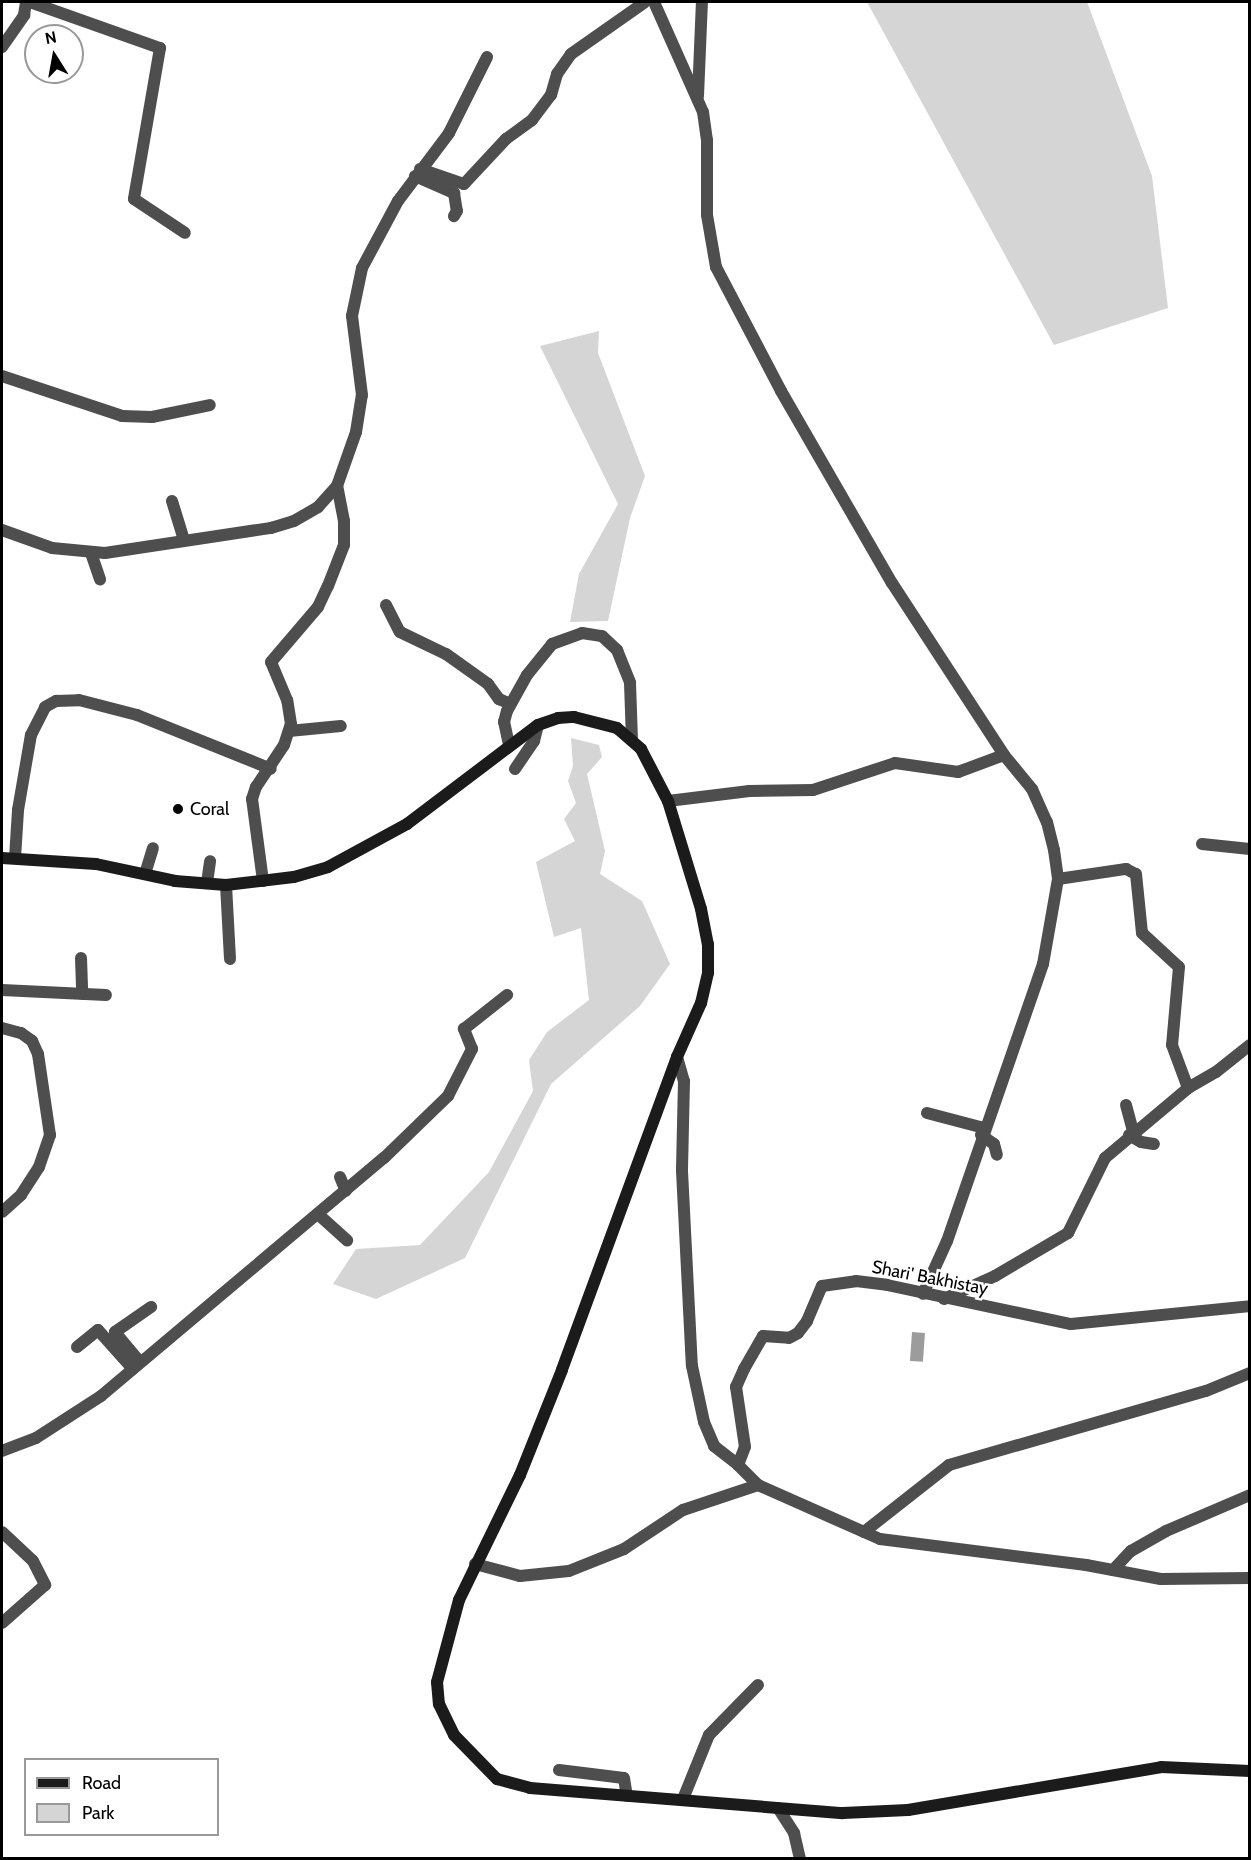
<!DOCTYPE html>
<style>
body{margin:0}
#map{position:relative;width:1251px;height:1860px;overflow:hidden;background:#fff;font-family:Cabin,sans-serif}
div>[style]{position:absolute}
.green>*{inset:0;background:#d5d5d5}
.water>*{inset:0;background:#9c9c9c;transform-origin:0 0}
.minor>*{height:12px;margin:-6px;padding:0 6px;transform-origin:6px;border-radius:6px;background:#4e4e4e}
.secondary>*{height:12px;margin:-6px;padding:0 6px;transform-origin:6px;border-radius:6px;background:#1b1b1b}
.dots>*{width:16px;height:16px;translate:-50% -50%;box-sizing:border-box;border:3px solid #fff;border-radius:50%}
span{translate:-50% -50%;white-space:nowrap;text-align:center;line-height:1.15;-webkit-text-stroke:5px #fff;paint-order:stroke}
.poi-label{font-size:18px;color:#000}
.left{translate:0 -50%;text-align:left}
.street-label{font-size:18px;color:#000}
.frame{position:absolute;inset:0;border:3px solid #000;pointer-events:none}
.legend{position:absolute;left:24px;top:1758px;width:195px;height:78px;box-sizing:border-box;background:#fff;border:2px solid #999;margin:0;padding:8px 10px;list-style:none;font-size:18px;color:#000}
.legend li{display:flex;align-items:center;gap:12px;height:30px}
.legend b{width:30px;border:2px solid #999}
.north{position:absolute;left:24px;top:24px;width:60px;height:60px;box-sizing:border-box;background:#fff;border:2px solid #999;border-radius:50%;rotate:349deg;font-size:16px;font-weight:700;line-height:24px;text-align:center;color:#000}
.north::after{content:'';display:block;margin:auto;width:21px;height:27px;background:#000;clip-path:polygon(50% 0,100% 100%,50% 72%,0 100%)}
</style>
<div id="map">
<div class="green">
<i style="clip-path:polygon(867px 2px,1087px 2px,1152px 176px,1168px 308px,1054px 345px)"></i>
<i style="clip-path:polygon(599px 331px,598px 353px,645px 476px,630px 518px,608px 621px,570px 622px,579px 574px,618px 504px,540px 346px)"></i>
<i style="clip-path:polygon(571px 738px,599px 745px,602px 757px,587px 774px,605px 851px,600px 874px,642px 901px,670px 964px,640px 1006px,551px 1084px,465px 1258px,376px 1299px,333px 1284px,356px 1249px,420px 1245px,489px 1172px,533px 1091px,529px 1060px,547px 1032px,589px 1000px,581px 928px,554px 937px,536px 862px,575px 841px,564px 819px,576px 803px,568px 781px,573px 766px)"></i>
</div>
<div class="water">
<i style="left:912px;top:1332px;width:13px;height:29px;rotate:4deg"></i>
</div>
<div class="minor">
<i style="left:30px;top:2px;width:138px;rotate:19.5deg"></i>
<i style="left:160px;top:48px;width:153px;rotate:99.8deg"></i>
<i style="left:134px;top:199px;width:61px;rotate:33.7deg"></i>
<i style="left:654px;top:2px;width:120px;rotate:66deg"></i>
<i style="left:703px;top:112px;width:28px;rotate:82deg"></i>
<i style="left:707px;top:140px;width:75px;rotate:90deg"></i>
<i style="left:707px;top:215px;width:53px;rotate:80.2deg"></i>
<i style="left:716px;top:267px;width:140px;rotate:62.3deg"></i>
<i style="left:781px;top:391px;width:222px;rotate:60deg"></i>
<i style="left:892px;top:583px;width:205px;rotate:56.9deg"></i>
<i style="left:1004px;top:755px;width:44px;rotate:50.5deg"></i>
<i style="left:1032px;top:789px;width:36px;rotate:66deg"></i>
<i style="left:1047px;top:822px;width:29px;rotate:76deg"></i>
<i style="left:1054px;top:850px;width:29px;rotate:82deg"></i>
<i style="left:1058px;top:879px;width:86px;rotate:100deg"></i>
<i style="left:1043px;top:964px;width:293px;rotate:109.1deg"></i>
<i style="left:947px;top:1241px;width:58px;rotate:114.4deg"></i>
<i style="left:2px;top:47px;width:39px;rotate:-55deg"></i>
<i style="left:24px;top:15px;width:13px;rotate:-81deg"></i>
<i style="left:698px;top:96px;width:94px;rotate:-87.6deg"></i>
<i style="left:420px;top:169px;width:46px;rotate:18.8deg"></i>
<i style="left:464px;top:184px;width:62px;rotate:-47deg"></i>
<i style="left:506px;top:139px;width:32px;rotate:-36deg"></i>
<i style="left:532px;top:120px;width:31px;rotate:-53deg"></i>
<i style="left:551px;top:95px;width:22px;rotate:-74deg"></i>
<i style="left:557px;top:74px;width:24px;rotate:-55deg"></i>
<i style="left:571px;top:54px;width:90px;rotate:-35.1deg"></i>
<i style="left:415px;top:176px;width:43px;rotate:23.6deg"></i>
<i style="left:454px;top:193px;width:18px;rotate:81deg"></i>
<i style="left:457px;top:211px;width:6px;rotate:121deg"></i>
<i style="left:2px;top:376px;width:126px;rotate:18.4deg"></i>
<i style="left:122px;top:416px;width:30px;rotate:2deg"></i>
<i style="left:152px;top:417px;width:59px;rotate:-11.7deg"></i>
<i style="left:172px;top:501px;width:41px;rotate:72.9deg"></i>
<i style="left:2px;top:530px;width:53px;rotate:19.8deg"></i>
<i style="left:52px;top:548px;width:53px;rotate:5.4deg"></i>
<i style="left:105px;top:553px;width:168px;rotate:-8.6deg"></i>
<i style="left:271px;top:528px;width:24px;rotate:-17deg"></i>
<i style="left:294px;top:521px;width:28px;rotate:-30deg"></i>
<i style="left:318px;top:507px;width:28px;rotate:-48deg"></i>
<i style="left:337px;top:486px;width:57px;rotate:-70.6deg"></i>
<i style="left:356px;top:432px;width:37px;rotate:-81deg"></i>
<i style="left:362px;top:395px;width:80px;rotate:-97.2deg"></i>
<i style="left:352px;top:316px;width:49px;rotate:-78.2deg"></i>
<i style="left:362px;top:268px;width:76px;rotate:-61.8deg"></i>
<i style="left:398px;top:201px;width:85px;rotate:-53.1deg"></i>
<i style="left:449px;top:133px;width:85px;rotate:-63.4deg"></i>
<i style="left:91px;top:553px;width:28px;rotate:71deg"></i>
<i style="left:386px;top:605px;width:30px;rotate:63deg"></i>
<i style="left:400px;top:632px;width:51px;rotate:25.6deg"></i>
<i style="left:446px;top:654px;width:52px;rotate:35.5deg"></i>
<i style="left:488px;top:684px;width:19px;rotate:54deg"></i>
<i style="left:499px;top:699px;width:12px;rotate:24deg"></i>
<i style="left:289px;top:731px;width:52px;rotate:-5.5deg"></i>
<i style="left:509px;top:745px;width:24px;rotate:-102deg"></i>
<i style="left:504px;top:722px;width:11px;rotate:-75deg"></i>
<i style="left:507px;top:711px;width:41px;rotate:-60.9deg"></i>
<i style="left:527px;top:675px;width:40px;rotate:-51deg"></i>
<i style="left:552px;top:644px;width:32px;rotate:-20deg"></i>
<i style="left:582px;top:633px;width:20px;rotate:9deg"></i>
<i style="left:602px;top:636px;width:21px;rotate:43deg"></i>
<i style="left:617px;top:650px;width:35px;rotate:68deg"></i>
<i style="left:630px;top:683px;width:57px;rotate:88deg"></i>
<i style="left:515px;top:769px;width:34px;rotate:-56deg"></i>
<i style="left:534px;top:741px;width:16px;rotate:-76deg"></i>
<i style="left:668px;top:801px;width:82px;rotate:-7deg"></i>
<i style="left:749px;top:791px;width:64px;rotate:-0.9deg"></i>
<i style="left:813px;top:790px;width:86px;rotate:-18.2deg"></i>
<i style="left:895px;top:763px;width:64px;rotate:8.1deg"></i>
<i style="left:958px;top:772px;width:49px;rotate:-20.3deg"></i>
<i style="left:1202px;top:844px;width:48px;rotate:5.9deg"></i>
<i style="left:15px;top:858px;width:48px;rotate:-86.4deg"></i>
<i style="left:18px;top:810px;width:76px;rotate:-80.2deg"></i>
<i style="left:31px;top:735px;width:31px;rotate:-63deg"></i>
<i style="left:45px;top:707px;width:13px;rotate:-29deg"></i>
<i style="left:56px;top:701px;width:23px;rotate:-2deg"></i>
<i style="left:79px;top:700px;width:60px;rotate:14.5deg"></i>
<i style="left:137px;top:715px;width:144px;rotate:21.9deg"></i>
<i style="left:145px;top:874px;width:27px;rotate:-73deg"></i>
<i style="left:1058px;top:879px;width:69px;rotate:-8.4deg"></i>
<i style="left:1126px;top:869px;width:11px;rotate:27deg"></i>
<i style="left:1136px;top:874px;width:59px;rotate:84.2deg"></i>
<i style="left:1142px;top:933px;width:50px;rotate:42.6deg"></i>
<i style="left:1179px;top:967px;width:78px;rotate:95.1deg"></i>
<i style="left:1172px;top:1045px;width:46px;rotate:69.6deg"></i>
<i style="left:263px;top:881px;width:83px;rotate:-97.6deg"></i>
<i style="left:252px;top:799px;width:13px;rotate:-72deg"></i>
<i style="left:256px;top:787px;width:50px;rotate:-56.3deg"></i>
<i style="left:284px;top:745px;width:22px;rotate:-72deg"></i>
<i style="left:291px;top:724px;width:24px;rotate:-99deg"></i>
<i style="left:287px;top:700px;width:41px;rotate:-112.8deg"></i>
<i style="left:271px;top:662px;width:72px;rotate:-49.5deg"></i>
<i style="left:318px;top:607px;width:23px;rotate:-65deg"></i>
<i style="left:328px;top:586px;width:44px;rotate:-68.7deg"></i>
<i style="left:344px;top:545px;width:24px;rotate:-90deg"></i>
<i style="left:344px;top:521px;width:36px;rotate:-101deg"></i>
<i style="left:207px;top:883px;width:22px;rotate:-82deg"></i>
<i style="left:226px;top:885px;width:74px;rotate:86.9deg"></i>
<i style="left:81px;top:958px;width:36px;rotate:88deg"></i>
<i style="left:2px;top:990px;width:104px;rotate:2.8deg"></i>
<i style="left:2px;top:1028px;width:20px;rotate:15deg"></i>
<i style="left:21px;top:1033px;width:14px;rotate:36deg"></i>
<i style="left:32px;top:1041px;width:14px;rotate:65deg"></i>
<i style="left:38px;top:1054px;width:82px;rotate:81.6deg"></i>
<i style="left:50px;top:1135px;width:34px;rotate:109deg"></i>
<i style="left:39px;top:1167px;width:33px;rotate:123deg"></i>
<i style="left:21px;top:1195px;width:25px;rotate:138deg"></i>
<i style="left:677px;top:1057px;width:25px;rotate:74deg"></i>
<i style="left:684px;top:1081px;width:90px;rotate:91.3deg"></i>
<i style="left:682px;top:1171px;width:195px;rotate:87.1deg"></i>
<i style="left:692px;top:1366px;width:57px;rotate:77.9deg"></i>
<i style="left:704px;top:1422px;width:26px;rotate:67deg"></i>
<i style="left:714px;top:1446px;width:31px;rotate:38deg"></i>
<i style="left:738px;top:1465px;width:19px;rotate:-69deg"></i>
<i style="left:745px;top:1447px;width:61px;rotate:-98.5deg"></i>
<i style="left:736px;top:1387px;width:20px;rotate:-66deg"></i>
<i style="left:744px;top:1369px;width:38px;rotate:-60deg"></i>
<i style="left:763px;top:1336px;width:26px;rotate:4deg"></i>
<i style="left:789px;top:1338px;width:10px;rotate:-29deg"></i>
<i style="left:798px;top:1333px;width:15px;rotate:-53deg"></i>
<i style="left:807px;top:1321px;width:38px;rotate:-67deg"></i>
<i style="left:822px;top:1286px;width:34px;rotate:-8deg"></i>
<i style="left:856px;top:1281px;width:31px;rotate:7deg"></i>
<i style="left:887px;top:1285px;width:188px;rotate:12deg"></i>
<i style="left:1071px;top:1324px;width:180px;rotate:-5.7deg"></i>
<i style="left:1126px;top:1105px;width:28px;rotate:75deg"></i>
<i style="left:927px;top:1113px;width:59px;rotate:14.7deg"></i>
<i style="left:981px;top:1135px;width:16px;rotate:35deg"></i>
<i style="left:994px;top:1144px;width:11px;rotate:75deg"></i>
<i style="left:1129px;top:1135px;width:14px;rotate:30deg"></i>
<i style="left:1141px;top:1142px;width:13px;rotate:9deg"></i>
<i style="left:340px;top:1177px;width:15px;rotate:67deg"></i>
<i style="left:319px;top:1215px;width:38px;rotate:42deg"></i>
<i style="left:944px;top:1299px;width:56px;rotate:-24.3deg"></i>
<i style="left:995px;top:1276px;width:85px;rotate:-30.5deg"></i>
<i style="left:1068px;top:1233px;width:84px;rotate:-63.7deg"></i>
<i style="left:1105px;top:1158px;width:109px;rotate:-40.1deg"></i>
<i style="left:1188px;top:1088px;width:32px;rotate:-30deg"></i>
<i style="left:1216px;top:1072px;width:43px;rotate:-38.5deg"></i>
<i style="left:77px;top:1347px;width:27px;rotate:-39deg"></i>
<i style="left:98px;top:1330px;width:52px;rotate:48.1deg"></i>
<i style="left:140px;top:1362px;width:39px;rotate:-130deg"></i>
<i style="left:115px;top:1332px;width:44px;rotate:-34.8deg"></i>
<i style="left:2px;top:1451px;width:36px;rotate:-21deg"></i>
<i style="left:36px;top:1438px;width:77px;rotate:-32.9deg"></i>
<i style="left:101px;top:1396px;width:370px;rotate:-40.1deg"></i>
<i style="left:384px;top:1158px;width:89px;rotate:-44.1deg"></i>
<i style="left:448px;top:1096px;width:53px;rotate:-62.9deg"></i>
<i style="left:472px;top:1049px;width:22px;rotate:-112deg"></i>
<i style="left:464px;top:1029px;width:55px;rotate:-38.3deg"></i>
<i style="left:738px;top:1465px;width:28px;rotate:45deg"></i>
<i style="left:758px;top:1485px;width:133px;rotate:23.9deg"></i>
<i style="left:880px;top:1539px;width:208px;rotate:7.2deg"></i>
<i style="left:1086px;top:1565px;width:76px;rotate:10.6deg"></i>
<i style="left:1161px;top:1579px;width:89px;rotate:-0.6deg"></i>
<i style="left:2px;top:1532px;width:42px;rotate:43.1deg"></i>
<i style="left:33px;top:1561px;width:27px;rotate:63deg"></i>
<i style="left:45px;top:1585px;width:57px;rotate:138.5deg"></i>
<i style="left:864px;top:1532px;width:108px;rotate:-38.2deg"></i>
<i style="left:949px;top:1465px;width:267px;rotate:-16.1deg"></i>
<i style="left:1206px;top:1391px;width:48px;rotate:-22.2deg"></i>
<i style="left:475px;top:1564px;width:47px;rotate:14.9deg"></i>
<i style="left:520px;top:1576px;width:49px;rotate:-5.8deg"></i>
<i style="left:569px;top:1571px;width:59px;rotate:-21.8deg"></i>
<i style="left:624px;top:1549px;width:71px;rotate:-33.5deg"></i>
<i style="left:683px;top:1510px;width:79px;rotate:-18.4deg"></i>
<i style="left:1113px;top:1570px;width:26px;rotate:-47deg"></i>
<i style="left:1131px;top:1551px;width:40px;rotate:-29.7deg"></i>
<i style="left:1166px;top:1531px;width:91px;rotate:-23.2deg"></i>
<i style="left:559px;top:1770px;width:65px;rotate:7deg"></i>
<i style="left:624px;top:1778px;width:18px;rotate:81deg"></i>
<i style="left:683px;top:1799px;width:69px;rotate:-67.9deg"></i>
<i style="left:709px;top:1735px;width:70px;rotate:-45.6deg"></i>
<i style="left:778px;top:1808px;width:30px;rotate:57deg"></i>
<i style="left:794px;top:1833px;width:26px;rotate:77deg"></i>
</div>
<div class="secondary">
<i style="left:2px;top:858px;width:94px;rotate:3.7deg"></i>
<i style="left:96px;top:864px;width:81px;rotate:12.1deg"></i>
<i style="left:175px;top:881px;width:51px;rotate:4.5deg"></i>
<i style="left:226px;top:885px;width:68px;rotate:-6.7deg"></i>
<i style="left:294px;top:877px;width:35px;rotate:-16deg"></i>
<i style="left:328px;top:867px;width:90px;rotate:-28.6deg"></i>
<i style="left:407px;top:824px;width:164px;rotate:-37.1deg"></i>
<i style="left:538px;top:725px;width:21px;rotate:-19deg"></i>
<i style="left:558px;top:718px;width:16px;rotate:-4deg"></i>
<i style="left:574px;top:717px;width:44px;rotate:14.3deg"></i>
<i style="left:617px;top:728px;width:32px;rotate:41deg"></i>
<i style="left:641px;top:749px;width:59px;rotate:62.6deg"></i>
<i style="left:668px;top:801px;width:113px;rotate:73deg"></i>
<i style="left:701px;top:909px;width:36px;rotate:79deg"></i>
<i style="left:708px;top:944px;width:29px;rotate:90deg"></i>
<i style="left:708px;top:973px;width:31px;rotate:103deg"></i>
<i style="left:701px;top:1003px;width:59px;rotate:114deg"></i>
<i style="left:677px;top:1057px;width:333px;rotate:110.2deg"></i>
<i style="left:562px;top:1370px;width:113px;rotate:111.8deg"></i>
<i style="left:520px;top:1475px;width:139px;rotate:116deg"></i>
<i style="left:459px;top:1600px;width:85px;rotate:105deg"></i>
<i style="left:437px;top:1682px;width:22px;rotate:85deg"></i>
<i style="left:439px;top:1704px;width:34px;rotate:64deg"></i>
<i style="left:454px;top:1735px;width:62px;rotate:45.7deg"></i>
<i style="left:497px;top:1779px;width:34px;rotate:15deg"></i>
<i style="left:530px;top:1788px;width:314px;rotate:4.6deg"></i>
<i style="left:843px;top:1813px;width:65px;rotate:-2.6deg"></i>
<i style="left:908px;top:1810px;width:257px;rotate:-9.6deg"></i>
<i style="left:1161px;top:1767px;width:89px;rotate:2.6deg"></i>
</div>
<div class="dots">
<i style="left:178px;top:809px;background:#000"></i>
</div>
<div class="poi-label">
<span class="left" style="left:190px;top:809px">Coral</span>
</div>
<div class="street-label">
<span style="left:930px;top:1278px;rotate:11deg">Shari' Bakhistay</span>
</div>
<div class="frame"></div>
<ul class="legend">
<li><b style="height:8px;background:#1b1b1b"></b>Road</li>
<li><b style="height:16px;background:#d5d5d5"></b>Park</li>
</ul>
<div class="north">N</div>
</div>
